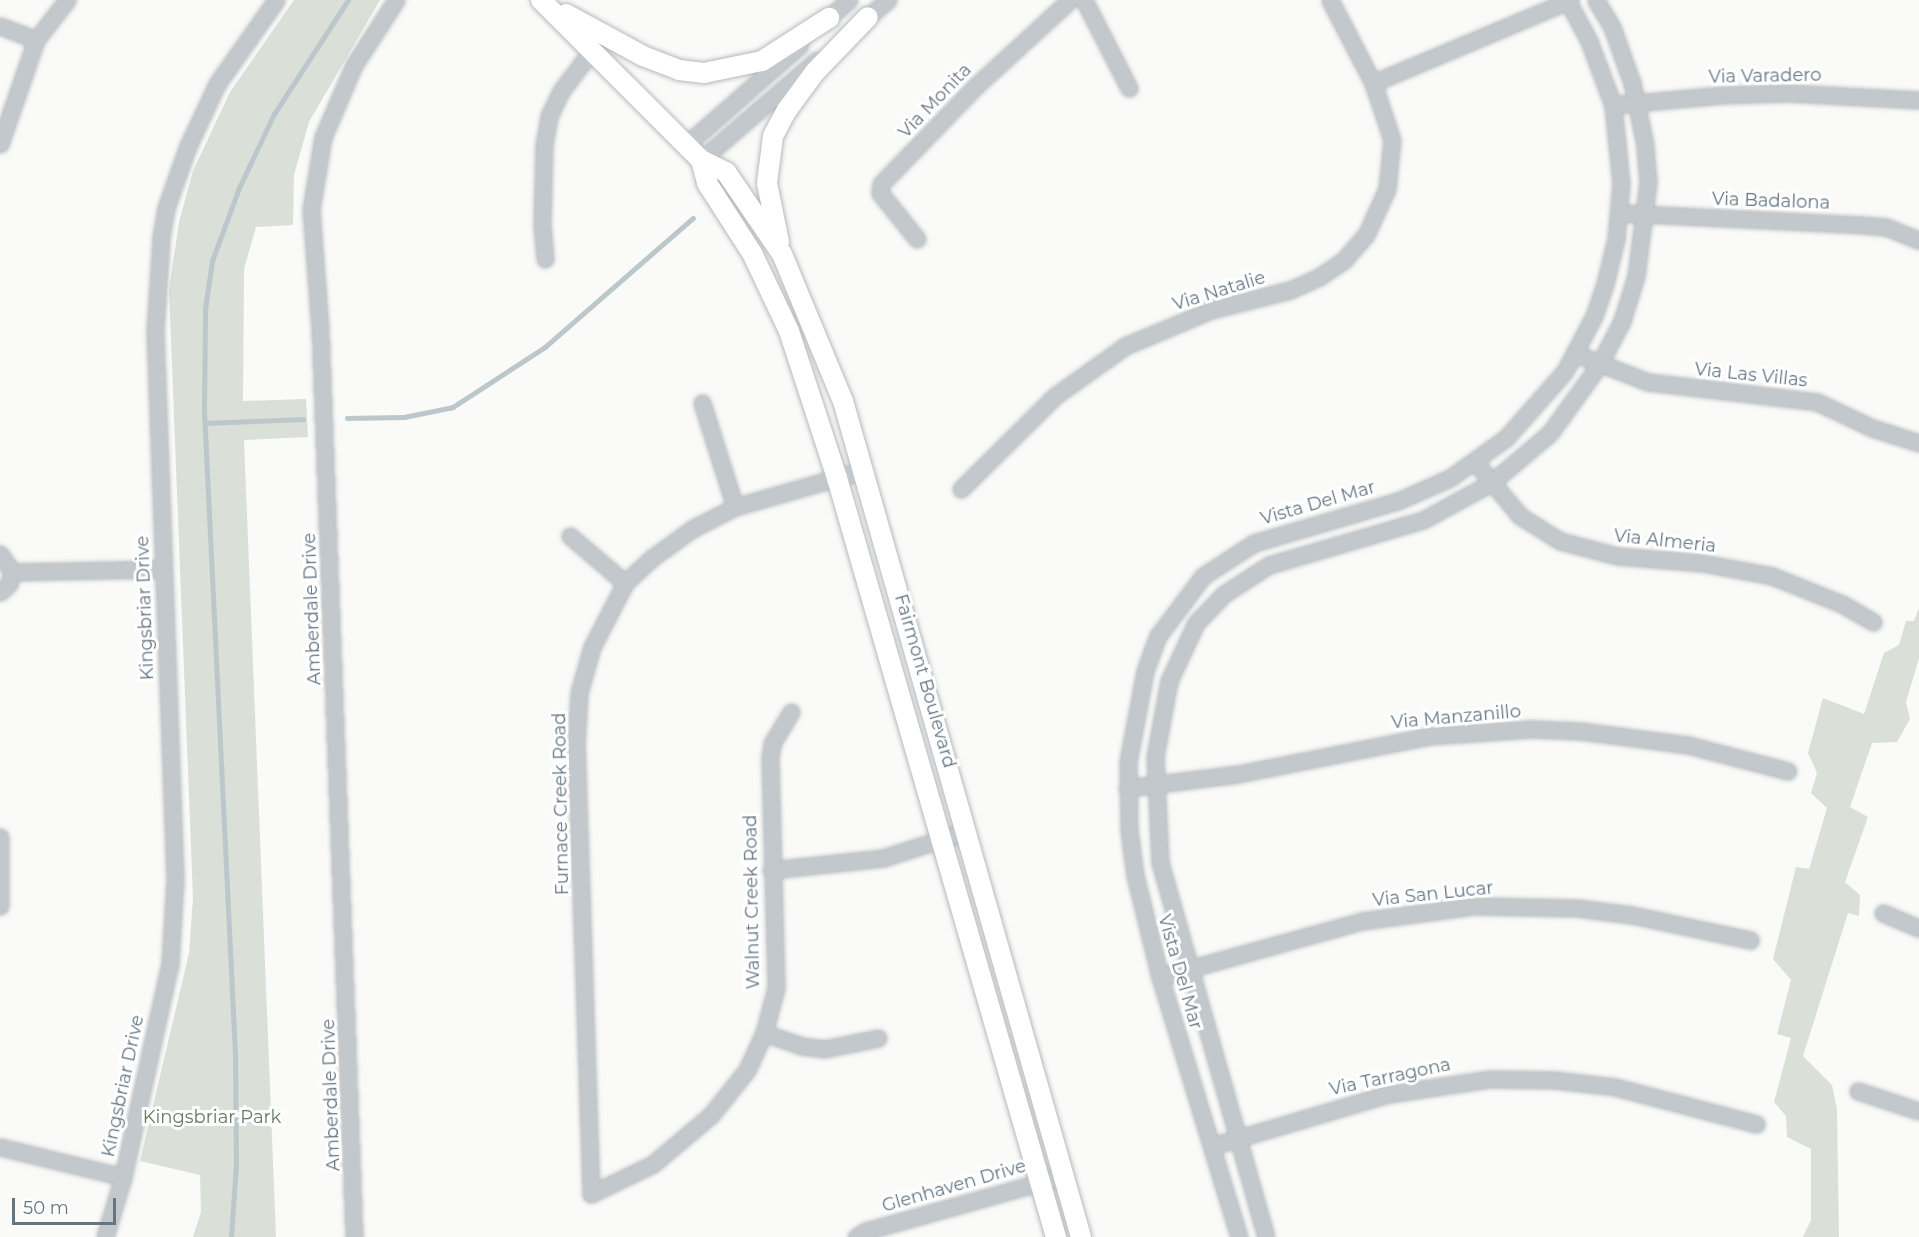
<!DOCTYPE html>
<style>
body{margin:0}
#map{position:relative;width:1919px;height:1237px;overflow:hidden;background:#fafaf8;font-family:Montserrat,sans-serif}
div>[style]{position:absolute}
.green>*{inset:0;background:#dadfd7}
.stream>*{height:4.5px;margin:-2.25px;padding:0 2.25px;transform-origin:2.25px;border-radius:2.25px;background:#bbc7cb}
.roads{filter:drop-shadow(0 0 2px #b5babe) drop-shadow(0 0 2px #b5babe)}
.minor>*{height:15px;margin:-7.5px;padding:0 7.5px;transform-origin:7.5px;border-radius:7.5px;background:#c3c8cc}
.major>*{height:20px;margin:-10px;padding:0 10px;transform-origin:10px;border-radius:10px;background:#fff}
span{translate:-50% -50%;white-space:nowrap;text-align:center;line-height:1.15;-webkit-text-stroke:6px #fff;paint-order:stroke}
.street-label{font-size:18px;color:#657683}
.park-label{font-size:18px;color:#687a64}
.scale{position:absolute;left:12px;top:1198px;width:104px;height:27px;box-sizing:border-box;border:3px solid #657683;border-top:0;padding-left:8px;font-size:18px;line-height:21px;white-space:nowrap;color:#657683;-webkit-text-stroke:4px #fff;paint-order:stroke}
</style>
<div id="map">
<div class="green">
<i style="clip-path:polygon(294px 0,380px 0,309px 122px,294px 175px,293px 225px,256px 227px,244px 269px,243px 401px,306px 399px,308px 437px,244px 440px,276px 1237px,193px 1237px,201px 1212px,200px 1175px,140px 1161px,189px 953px,193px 898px,169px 290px,179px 222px,193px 171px,230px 92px)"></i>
<i style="clip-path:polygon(1919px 608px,1919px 658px,1906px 702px,1910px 719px,1897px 742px,1872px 743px,1850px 807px,1868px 817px,1845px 882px,1860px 895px,1859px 916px,1848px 913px,1803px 1056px,1832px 1085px,1837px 1109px,1839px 1237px,1803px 1237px,1811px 1220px,1811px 1149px,1787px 1137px,1786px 1116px,1774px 1102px,1791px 1038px,1777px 1034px,1791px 980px,1773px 959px,1796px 867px,1809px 869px,1827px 808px,1811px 793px,1817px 773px,1808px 753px,1823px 698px,1864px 714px,1884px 653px,1899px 645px,1906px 621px,1914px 621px)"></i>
</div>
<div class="stream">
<i style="left:347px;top:418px;width:57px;rotate:-1deg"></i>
<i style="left:404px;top:417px;width:50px;rotate:-11.5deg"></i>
<i style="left:453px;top:407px;width:110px;rotate:-33.1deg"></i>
<i style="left:545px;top:347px;width:196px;rotate:-41.1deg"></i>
<i style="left:205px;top:423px;width:98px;rotate:-2.3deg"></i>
<i style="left:231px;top:1237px;width:71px;rotate:-86deg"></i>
<i style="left:236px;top:1166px;width:112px;rotate:-90.5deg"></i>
<i style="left:235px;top:1054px;width:643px;rotate:-92.76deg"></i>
<i style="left:204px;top:412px;width:103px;rotate:-89.4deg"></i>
<i style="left:205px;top:309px;width:49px;rotate:-81.7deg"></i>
<i style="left:212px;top:261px;width:78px;rotate:-69.7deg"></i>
<i style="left:239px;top:188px;width:82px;rotate:-64.7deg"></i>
<i style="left:274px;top:114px;width:136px;rotate:-57deg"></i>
</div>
<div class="roads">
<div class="minor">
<i style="left:1084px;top:0;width:99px;rotate:62.9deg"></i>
<i style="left:822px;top:24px;width:36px;rotate:-42deg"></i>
<i style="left:860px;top:24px;width:37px;rotate:-41deg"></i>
<i style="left:0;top:26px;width:39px;rotate:21deg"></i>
<i style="left:1373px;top:83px;width:214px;rotate:-22.8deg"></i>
<i style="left:1613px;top:105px;width:110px;rotate:-5.2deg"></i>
<i style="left:1723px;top:95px;width:65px;rotate:-1.8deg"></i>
<i style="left:1788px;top:93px;width:131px;rotate:3.1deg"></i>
<i style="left:0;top:144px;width:110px;rotate:-70.9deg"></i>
<i style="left:36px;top:40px;width:51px;rotate:-52.2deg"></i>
<i style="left:687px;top:144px;width:150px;rotate:-41.2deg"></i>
<i style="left:701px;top:160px;width:153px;rotate:-40.8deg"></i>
<i style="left:1620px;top:213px;width:243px;rotate:2.8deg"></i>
<i style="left:1863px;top:225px;width:23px;rotate:5deg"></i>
<i style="left:1886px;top:227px;width:35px;rotate:22deg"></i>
<i style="left:917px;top:239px;width:59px;rotate:-128.8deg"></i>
<i style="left:880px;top:193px;width:9px;rotate:-84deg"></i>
<i style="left:881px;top:184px;width:136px;rotate:-45.9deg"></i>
<i style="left:976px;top:86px;width:127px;rotate:-42.5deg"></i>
<i style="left:545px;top:259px;width:34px;rotate:-95deg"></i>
<i style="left:542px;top:225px;width:80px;rotate:-88.6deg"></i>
<i style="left:544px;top:145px;width:29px;rotate:-80deg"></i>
<i style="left:549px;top:116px;width:28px;rotate:-64deg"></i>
<i style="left:561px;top:91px;width:53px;rotate:-52.7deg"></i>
<i style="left:1576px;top:354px;width:77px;rotate:21.3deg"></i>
<i style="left:1648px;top:382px;width:170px;rotate:6.7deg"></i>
<i style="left:1817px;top:402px;width:61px;rotate:25.3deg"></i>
<i style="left:1872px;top:428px;width:49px;rotate:17.7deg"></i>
<i style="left:702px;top:403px;width:109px;rotate:72.4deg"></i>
<i style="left:1476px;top:463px;width:69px;rotate:50.3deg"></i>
<i style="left:1520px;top:516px;width:47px;rotate:32deg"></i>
<i style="left:1560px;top:541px;width:59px;rotate:14.7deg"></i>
<i style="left:1617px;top:556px;width:85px;rotate:4.7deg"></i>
<i style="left:1702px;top:563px;width:71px;rotate:10.5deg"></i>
<i style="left:1772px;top:576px;width:75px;rotate:21.8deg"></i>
<i style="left:1842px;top:604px;width:36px;rotate:30deg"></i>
<i style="left:961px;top:489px;width:132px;rotate:-44.7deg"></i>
<i style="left:1055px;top:396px;width:86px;rotate:-35.5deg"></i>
<i style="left:1125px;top:346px;width:93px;rotate:-22.7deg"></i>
<i style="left:1211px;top:310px;width:81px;rotate:-14.2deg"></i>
<i style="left:1290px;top:290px;width:32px;rotate:-24deg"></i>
<i style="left:1319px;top:277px;width:30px;rotate:-34deg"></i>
<i style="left:1344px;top:260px;width:33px;rotate:-49deg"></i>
<i style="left:1366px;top:235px;width:51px;rotate:-65.5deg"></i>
<i style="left:1387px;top:189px;width:49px;rotate:-84.2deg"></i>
<i style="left:1392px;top:140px;width:60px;rotate:-108.4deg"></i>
<i style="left:1373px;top:83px;width:93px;rotate:-117.4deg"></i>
<i style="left:570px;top:536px;width:72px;rotate:40.5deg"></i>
<i style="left:0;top:554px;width:22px;rotate:56deg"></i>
<i style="left:12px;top:572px;width:12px;rotate:104deg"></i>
<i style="left:9px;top:584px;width:12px;rotate:138deg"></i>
<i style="left:12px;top:572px;width:150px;rotate:-1.1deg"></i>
<i style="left:791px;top:712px;width:37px;rotate:121deg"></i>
<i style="left:772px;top:744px;width:14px;rotate:98deg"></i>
<i style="left:770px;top:758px;width:230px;rotate:88.5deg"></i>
<i style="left:776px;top:988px;width:47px;rotate:104.9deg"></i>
<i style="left:764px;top:1033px;width:41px;rotate:114.7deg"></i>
<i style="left:747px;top:1070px;width:58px;rotate:128.7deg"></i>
<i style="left:711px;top:1115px;width:76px;rotate:139.8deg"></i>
<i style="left:653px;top:1164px;width:69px;rotate:154.2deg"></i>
<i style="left:591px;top:1194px;width:449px;rotate:-91.9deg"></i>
<i style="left:576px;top:745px;width:52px;rotate:-86.7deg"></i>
<i style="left:579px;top:693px;width:48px;rotate:-74.2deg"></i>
<i style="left:592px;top:647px;width:72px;rotate:-62.7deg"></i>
<i style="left:625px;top:583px;width:37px;rotate:-43deg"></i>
<i style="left:652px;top:558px;width:49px;rotate:-35.9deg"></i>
<i style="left:692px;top:529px;width:48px;rotate:-27.1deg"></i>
<i style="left:735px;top:507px;width:134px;rotate:-16deg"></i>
<i style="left:1127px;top:788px;width:112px;rotate:-7.2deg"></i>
<i style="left:1238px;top:774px;width:196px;rotate:-11.2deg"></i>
<i style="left:1430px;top:736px;width:102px;rotate:-3.9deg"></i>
<i style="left:1532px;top:729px;width:48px;rotate:2.4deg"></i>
<i style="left:1580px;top:731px;width:109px;rotate:7.4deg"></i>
<i style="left:1688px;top:745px;width:103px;rotate:14.6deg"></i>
<i style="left:0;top:837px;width:69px;rotate:90deg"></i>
<i style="left:771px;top:870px;width:113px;rotate:-6.1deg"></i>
<i style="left:883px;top:858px;width:88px;rotate:-17.8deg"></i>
<i style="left:1883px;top:913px;width:39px;rotate:23deg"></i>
<i style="left:1160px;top:977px;width:210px;rotate:-15.5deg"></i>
<i style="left:1362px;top:921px;width:114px;rotate:-7.6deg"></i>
<i style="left:1475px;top:906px;width:102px;rotate:1.1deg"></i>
<i style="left:1577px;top:908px;width:55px;rotate:7.3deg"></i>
<i style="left:1632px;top:915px;width:121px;rotate:12deg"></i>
<i style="left:764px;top:1033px;width:39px;rotate:19deg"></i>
<i style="left:801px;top:1046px;width:23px;rotate:7deg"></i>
<i style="left:824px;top:1049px;width:55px;rotate:-11.5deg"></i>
<i style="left:1858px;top:1091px;width:64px;rotate:18.2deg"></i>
<i style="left:1212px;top:1146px;width:184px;rotate:-16.4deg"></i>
<i style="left:1389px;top:1094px;width:101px;rotate:-8.5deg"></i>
<i style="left:1489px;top:1079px;width:65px;rotate:0.9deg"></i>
<i style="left:1554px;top:1080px;width:61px;rotate:6.5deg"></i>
<i style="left:1615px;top:1087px;width:146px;rotate:14.7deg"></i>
<i style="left:0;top:1147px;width:127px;rotate:13.7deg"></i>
<i style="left:105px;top:1237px;width:63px;rotate:-73.3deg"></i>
<i style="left:123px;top:1177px;width:218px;rotate:-77.6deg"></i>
<i style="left:170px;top:964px;width:85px;rotate:-86.6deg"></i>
<i style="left:175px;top:879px;width:548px;rotate:-92.09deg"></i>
<i style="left:155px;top:331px;width:94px;rotate:-86.3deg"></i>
<i style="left:161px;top:237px;width:29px;rotate:-80deg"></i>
<i style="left:166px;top:208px;width:66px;rotate:-70.5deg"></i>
<i style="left:188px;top:146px;width:68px;rotate:-64.9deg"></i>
<i style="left:217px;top:84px;width:103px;rotate:-54.9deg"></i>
<i style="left:354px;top:1237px;width:909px;rotate:-92.14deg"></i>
<i style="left:320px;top:329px;width:119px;rotate:-94.3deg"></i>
<i style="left:311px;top:210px;width:74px;rotate:-80.7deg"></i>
<i style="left:323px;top:137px;width:78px;rotate:-66.7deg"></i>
<i style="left:354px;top:65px;width:77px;rotate:-57.1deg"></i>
<i style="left:856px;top:1237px;width:12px;rotate:-31deg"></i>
<i style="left:866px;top:1231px;width:205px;rotate:-15.6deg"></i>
<i style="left:1239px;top:1237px;width:272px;rotate:-106.9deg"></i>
<i style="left:1160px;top:977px;width:105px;rotate:-103.8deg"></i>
<i style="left:1135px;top:875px;width:45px;rotate:-97.6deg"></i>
<i style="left:1129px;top:830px;width:68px;rotate:-90.8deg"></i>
<i style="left:1128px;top:762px;width:93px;rotate:-79.4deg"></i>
<i style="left:1145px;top:671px;width:37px;rotate:-70deg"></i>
<i style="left:1158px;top:636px;width:75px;rotate:-53.1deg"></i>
<i style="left:1203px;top:576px;width:61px;rotate:-32.9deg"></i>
<i style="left:1254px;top:543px;width:150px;rotate:-16.3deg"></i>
<i style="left:1398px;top:501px;width:57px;rotate:-23.9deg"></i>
<i style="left:1450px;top:478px;width:69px;rotate:-35.5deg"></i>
<i style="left:1506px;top:438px;width:89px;rotate:-48.6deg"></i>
<i style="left:1565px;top:371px;width:62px;rotate:-62.2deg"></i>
<i style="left:1594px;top:316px;width:34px;rotate:-71deg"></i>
<i style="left:1605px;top:284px;width:46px;rotate:-76.3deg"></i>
<i style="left:1616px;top:239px;width:55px;rotate:-84.8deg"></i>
<i style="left:1621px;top:184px;width:79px;rotate:-95.8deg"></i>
<i style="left:1613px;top:105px;width:68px;rotate:-110.6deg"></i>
<i style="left:1589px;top:41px;width:47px;rotate:-118.2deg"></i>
<i style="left:1266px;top:1237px;width:390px;rotate:-105.8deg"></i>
<i style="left:1160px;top:862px;width:105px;rotate:-92.7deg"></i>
<i style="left:1155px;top:757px;width:77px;rotate:-79.6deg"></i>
<i style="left:1169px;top:681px;width:64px;rotate:-65deg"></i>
<i style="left:1196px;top:623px;width:40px;rotate:-46deg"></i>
<i style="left:1224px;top:594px;width:54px;rotate:-32.8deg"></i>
<i style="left:1269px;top:565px;width:160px;rotate:-16.3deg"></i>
<i style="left:1423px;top:520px;width:77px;rotate:-28.6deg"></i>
<i style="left:1491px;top:483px;width:77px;rotate:-40.3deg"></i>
<i style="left:1550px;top:433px;width:84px;rotate:-54.2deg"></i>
<i style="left:1599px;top:365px;width:50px;rotate:-62.4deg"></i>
<i style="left:1622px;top:321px;width:47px;rotate:-72.7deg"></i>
<i style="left:1636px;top:276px;width:95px;rotate:-82.7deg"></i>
<i style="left:1648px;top:182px;width:37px;rotate:-95deg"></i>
<i style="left:1645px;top:145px;width:63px;rotate:-101.8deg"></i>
<i style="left:1632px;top:83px;width:59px;rotate:-109.7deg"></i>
<i style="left:1612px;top:27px;width:31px;rotate:-121deg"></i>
</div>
<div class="major">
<i style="left:541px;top:0;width:226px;rotate:45deg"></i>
<i style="left:701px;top:160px;width:24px;rotate:75deg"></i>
<i style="left:707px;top:183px;width:83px;rotate:57.3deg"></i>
<i style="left:752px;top:253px;width:86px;rotate:64.6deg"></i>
<i style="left:789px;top:331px;width:155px;rotate:71.9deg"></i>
<i style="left:837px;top:478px;width:790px;rotate:73.91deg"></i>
<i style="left:566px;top:14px;width:88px;rotate:28.6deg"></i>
<i style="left:643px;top:56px;width:39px;rotate:21deg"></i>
<i style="left:679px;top:70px;width:25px;rotate:7deg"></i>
<i style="left:704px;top:73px;width:59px;rotate:-11.7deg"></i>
<i style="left:762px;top:61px;width:80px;rotate:-32.7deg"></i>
<i style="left:701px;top:160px;width:28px;rotate:26deg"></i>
<i style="left:726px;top:172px;width:99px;rotate:55.7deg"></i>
<i style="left:782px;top:254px;width:159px;rotate:67.5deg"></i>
<i style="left:843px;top:401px;width:869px;rotate:74.11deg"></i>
<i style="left:779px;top:242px;width:60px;rotate:-101.5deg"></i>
<i style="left:767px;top:183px;width:47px;rotate:-82.7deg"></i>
<i style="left:773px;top:136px;width:30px;rotate:-62deg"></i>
<i style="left:787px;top:110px;width:47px;rotate:-53.6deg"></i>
<i style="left:815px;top:72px;width:76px;rotate:-46.1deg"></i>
</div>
</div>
<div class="street-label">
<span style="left:1765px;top:76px;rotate:-1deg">Via Varadero</span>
<span style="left:935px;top:101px;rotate:-46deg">Via Monita</span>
<span style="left:1771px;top:201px;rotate:2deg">Via Badalona</span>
<span style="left:1219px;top:291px;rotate:-17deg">Via Natalie</span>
<span style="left:1751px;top:375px;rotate:6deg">Via Las Villas</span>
<span style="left:1318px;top:503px;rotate:-16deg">Vista Del Mar</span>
<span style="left:1665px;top:541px;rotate:6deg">Via Almeria</span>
<span style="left:145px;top:608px;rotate:-92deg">Kingsbriar Drive</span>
<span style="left:312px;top:609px;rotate:-92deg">Amberdale Drive</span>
<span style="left:925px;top:681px;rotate:74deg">Fairmont Boulevard</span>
<span style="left:1456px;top:717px;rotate:-5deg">Via Manzanillo</span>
<span style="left:561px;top:804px;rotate:-91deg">Furnace Creek Road</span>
<span style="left:1433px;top:894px;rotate:-6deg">Via San Lucar</span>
<span style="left:752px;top:902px;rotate:-91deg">Walnut Creek Road</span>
<span style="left:1180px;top:972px;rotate:74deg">Vista Del Mar</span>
<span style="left:1390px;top:1077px;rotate:-12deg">Via Tarragona</span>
<span style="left:123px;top:1086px;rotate:-78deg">Kingsbriar Drive</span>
<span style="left:331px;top:1095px;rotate:-92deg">Amberdale Drive</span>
<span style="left:954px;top:1186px;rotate:-16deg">Glenhaven Drive</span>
</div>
<div class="park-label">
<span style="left:212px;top:1117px">Kingsbriar Park</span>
</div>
<div class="scale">50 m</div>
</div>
